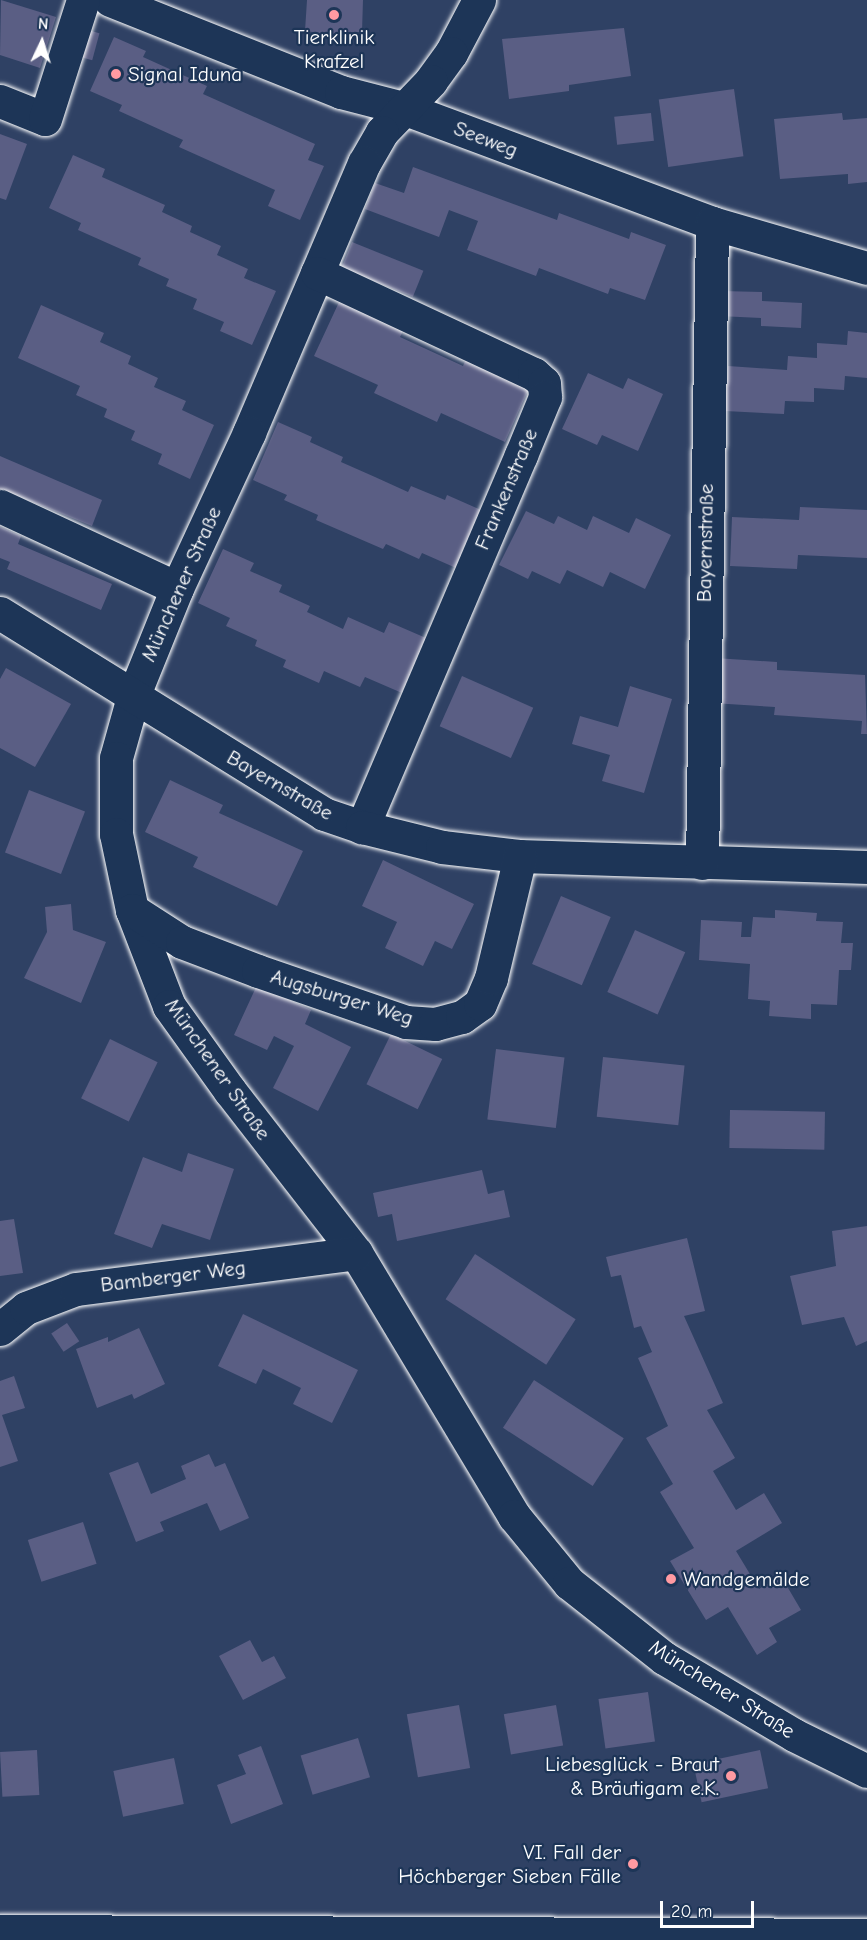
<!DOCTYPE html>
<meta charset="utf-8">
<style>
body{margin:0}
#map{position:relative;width:867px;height:1940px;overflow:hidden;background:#2f4164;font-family:"Comic Neue",sans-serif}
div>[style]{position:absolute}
.building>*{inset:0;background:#5a5e84;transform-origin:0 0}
.roads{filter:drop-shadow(0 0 2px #fff) drop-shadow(0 0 2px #fff)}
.minor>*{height:33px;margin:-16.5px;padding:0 16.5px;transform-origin:16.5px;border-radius:16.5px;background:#1d3557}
.major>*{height:33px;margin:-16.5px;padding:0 16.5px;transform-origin:16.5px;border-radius:16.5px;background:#1d3557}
.dots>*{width:16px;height:16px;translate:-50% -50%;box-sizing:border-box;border:3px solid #1d3557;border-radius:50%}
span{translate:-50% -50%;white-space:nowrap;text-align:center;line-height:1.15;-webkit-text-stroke:4.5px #1d3557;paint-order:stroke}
.poi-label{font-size:21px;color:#fff}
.left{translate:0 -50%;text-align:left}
.right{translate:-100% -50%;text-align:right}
.street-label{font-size:21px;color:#fff}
.north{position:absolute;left:12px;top:12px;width:60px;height:60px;-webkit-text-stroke:4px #1d3557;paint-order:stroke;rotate:4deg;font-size:16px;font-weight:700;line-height:24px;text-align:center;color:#fff}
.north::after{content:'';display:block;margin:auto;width:21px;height:27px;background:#fff;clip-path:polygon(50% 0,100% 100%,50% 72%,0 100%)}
.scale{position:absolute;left:660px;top:1901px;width:94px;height:27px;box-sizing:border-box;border:3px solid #fff;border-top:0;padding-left:8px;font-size:18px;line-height:21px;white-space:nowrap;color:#fff;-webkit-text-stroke:4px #1d3557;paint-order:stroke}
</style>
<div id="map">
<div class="building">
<i style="clip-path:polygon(1px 0,56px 17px,40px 68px,0 55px)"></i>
<i style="clip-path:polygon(307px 0,363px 0,362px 32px,342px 32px,342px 36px,305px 31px)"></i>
<i style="clip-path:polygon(624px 28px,631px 76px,569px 85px,569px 91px,509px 99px,502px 39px)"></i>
<i style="left:84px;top:29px;width:16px;height:28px;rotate:15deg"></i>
<i style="clip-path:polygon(114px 37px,146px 51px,143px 57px,207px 86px,203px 94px,315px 144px,308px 160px,324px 166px,300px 220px,268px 206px,275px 190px,179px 147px,183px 140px,119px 111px,122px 105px,90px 91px)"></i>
<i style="left:734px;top:89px;width:68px;height:76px;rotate:82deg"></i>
<i style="left:651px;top:113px;width:28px;height:37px;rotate:84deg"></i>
<i style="clip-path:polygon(842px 113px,843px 120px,867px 118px,867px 182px,848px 184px,848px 174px,780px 179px,774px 119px)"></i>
<i style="clip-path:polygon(0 134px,27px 144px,6px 200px,0 198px)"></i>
<i style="clip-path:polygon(73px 155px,105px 169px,102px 177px,165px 205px,162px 212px,192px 226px,190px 232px,221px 246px,217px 255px,248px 269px,244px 278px,276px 291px,252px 345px,220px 331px,224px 322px,193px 309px,197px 299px,166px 286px,169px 279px,138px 265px,141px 258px,78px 230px,81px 223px,49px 208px)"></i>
<i style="clip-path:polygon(413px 167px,557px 220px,559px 213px,629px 239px,631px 232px,666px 245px,645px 300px,610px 288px,608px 294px,539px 268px,536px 276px,467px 250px,478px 221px,449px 210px,439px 237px,365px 209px,375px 183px,404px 193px)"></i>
<i style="left:352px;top:242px;width:77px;height:28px;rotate:22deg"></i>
<i style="clip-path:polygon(721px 291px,762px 292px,762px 301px,802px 303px,801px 328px,761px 326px,761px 318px,719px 316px)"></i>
<i style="clip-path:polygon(340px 300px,404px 329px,400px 337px,463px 366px,467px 357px,530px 386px,505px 442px,441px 413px,437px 422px,374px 393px,378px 385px,314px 356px)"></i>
<i style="clip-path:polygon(41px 305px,104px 333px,100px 342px,131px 356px,128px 364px,158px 378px,154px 387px,186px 401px,182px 410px,214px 425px,190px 479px,158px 464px,162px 454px,131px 440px,135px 431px,104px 417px,107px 409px,76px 395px,80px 386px,18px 358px)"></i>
<i style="clip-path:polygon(848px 331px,867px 333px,867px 378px,845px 376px,844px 390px,814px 388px,814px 402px,785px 401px,784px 414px,725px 411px,728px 366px,787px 370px,788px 356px,817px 358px,817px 343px,847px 345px)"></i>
<i style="clip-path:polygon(588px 373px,623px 389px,628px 378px,663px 394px,638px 451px,602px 435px,597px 445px,562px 429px)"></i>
<i style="clip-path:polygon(278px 422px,312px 437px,310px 442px,343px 457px,341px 462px,375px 477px,408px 492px,411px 486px,445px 500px,447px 495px,481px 510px,456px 568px,422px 553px,419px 559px,386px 544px,383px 549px,316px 520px,318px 515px,284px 500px,287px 495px,253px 480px)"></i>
<i style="clip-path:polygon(0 456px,102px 500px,92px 526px,0 489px)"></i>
<i style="clip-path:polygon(800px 507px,867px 510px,867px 558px,798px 555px,797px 569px,730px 566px,732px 517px,799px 520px)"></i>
<i style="clip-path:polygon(526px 511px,554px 524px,558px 516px,587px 530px,593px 516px,629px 533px,636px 518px,671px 535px,645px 589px,610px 572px,603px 587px,567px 570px,560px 584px,532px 571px,528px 579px,499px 565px)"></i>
<i style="clip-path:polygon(0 527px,21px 536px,18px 544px,112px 584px,101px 610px,7px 569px,10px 562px,0 558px)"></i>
<i style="clip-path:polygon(223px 549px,254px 563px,250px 571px,282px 585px,279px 592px,310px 606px,307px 612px,343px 629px,348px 617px,384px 633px,389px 622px,426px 638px,402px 693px,365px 677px,360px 687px,324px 671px,319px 683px,283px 667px,286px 660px,255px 646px,257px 640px,226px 626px,230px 618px,198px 603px)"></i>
<i style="clip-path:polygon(715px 658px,777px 662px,777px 670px,865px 675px,867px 734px,861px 734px,862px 721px,774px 715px,775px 707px,712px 703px)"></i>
<i style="clip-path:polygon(6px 668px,71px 704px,35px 767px,0 748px,0 679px)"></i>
<i style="left:462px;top:676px;width:78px;height:55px;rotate:24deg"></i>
<i style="clip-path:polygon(630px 686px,672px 699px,644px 793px,602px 781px,610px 755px,572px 744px,580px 716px,618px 727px)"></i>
<i style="clip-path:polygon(170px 780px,223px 805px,219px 813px,303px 851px,277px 906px,193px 867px,198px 857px,145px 832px)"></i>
<i style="left:29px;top:790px;width:60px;height:67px;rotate:21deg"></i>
<i style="clip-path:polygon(383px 860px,474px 904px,452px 949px,435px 941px,423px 966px,385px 948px,397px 922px,362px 906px)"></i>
<i style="left:561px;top:896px;width:54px;height:74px;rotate:23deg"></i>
<i style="clip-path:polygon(71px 904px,73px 930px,106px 942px,81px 1003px,24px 978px,47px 932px,45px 907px)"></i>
<i style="clip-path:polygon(775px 910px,817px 913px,816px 921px,843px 922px,841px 943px,853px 943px,851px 970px,839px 970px,837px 1005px,811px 1004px,811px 1019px,769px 1016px,770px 1001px,748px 999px,750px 964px,699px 960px,701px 920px,742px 922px,741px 937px,751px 937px,753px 917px,775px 918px)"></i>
<i style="left:635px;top:930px;width:55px;height:68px;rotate:24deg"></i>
<i style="clip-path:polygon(257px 985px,311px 1010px,305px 1024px,351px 1047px,318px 1111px,273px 1088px,294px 1046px,274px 1036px,267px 1050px,234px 1035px)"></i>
<i style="left:391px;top:1034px;width:57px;height:56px;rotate:26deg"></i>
<i style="left:110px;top:1039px;width:53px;height:66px;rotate:26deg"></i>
<i style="left:496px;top:1049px;width:69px;height:71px;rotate:7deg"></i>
<i style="left:603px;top:1057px;width:82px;height:60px;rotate:6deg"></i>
<i style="left:730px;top:1110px;width:95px;height:38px;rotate:1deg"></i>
<i style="clip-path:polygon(188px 1153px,234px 1169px,210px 1240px,162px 1224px,152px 1248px,114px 1234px,143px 1157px,182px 1172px)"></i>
<i style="clip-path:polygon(482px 1170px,488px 1194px,504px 1190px,510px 1217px,397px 1241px,392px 1214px,378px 1217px,373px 1193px)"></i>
<i style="clip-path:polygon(14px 1219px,23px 1273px,0 1276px,0 1221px)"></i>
<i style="clip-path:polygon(867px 1226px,867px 1341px,856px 1346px,844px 1317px,802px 1325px,790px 1276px,836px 1266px,832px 1231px)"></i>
<i style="clip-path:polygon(687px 1238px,705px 1311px,684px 1316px,723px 1403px,707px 1410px,735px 1458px,713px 1471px,736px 1510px,764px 1493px,782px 1523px,736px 1551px,759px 1589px,781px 1576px,801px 1610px,769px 1628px,777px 1642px,757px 1655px,728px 1607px,706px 1620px,670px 1561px,694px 1548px,660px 1492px,673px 1484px,646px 1438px,668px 1426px,638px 1358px,652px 1352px,641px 1326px,634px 1328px,621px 1275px,611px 1277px,606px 1257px)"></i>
<i style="left:475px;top:1254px;width:120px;height:54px;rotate:33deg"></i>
<i style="clip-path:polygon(243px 1314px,358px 1370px,332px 1423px,293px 1404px,301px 1388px,263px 1369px,256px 1384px,218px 1366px)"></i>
<i style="left:67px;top:1323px;width:22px;height:19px;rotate:56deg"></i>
<i style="clip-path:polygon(139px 1328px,165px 1384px,134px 1399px,132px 1394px,97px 1408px,76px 1349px,108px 1337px,108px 1342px)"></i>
<i style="clip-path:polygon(14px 1376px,25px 1408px,2px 1415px,18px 1461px,0 1467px,0 1381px)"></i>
<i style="left:534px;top:1380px;width:107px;height:57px;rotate:33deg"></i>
<i style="clip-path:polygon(209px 1454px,215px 1467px,225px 1463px,249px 1518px,220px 1531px,207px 1503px,160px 1522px,164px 1531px,136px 1542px,109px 1473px,138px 1462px,151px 1494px,186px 1479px,181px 1466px)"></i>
<i style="left:83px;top:1522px;width:44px;height:58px;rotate:72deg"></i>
<i style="clip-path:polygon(250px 1640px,262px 1662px,274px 1656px,286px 1678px,243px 1700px,219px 1656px)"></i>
<i style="left:648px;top:1692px;width:50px;height:50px;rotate:82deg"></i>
<i style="left:459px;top:1705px;width:64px;height:53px;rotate:80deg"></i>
<i style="left:556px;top:1705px;width:41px;height:53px;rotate:80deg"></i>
<i style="left:358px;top:1738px;width:41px;height:60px;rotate:73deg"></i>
<i style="clip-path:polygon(261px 1746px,283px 1804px,231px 1824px,217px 1785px,246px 1774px,238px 1755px)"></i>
<i style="left:37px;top:1750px;width:45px;height:37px;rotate:87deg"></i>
<i style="left:760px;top:1750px;width:39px;height:68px;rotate:78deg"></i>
<i style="left:174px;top:1758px;width:47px;height:62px;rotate:78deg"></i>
</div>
<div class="roads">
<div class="minor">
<i style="left:110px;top:0;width:249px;rotate:21.7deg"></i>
<i style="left:341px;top:92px;width:64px;rotate:14.5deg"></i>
<i style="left:403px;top:108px;width:330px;rotate:20.4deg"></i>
<i style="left:712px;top:223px;width:161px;rotate:16.2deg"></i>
<i style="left:479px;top:0;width:60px;rotate:117.8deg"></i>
<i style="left:451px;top:53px;width:34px;rotate:126deg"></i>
<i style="left:431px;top:81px;width:71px;rotate:133.9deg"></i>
<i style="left:382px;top:132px;width:36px;rotate:120deg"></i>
<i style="left:364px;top:163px;width:293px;rotate:113.1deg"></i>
<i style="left:249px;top:433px;width:171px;rotate:114.9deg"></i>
<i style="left:177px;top:588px;width:118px;rotate:112deg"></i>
<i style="left:133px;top:697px;width:63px;rotate:105.6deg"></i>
<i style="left:116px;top:758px;width:76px;rotate:90deg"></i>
<i style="left:116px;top:834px;width:78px;rotate:78.1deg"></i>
<i style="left:132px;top:910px;width:103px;rotate:68.9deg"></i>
<i style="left:169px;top:1006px;width:105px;rotate:54.3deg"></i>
<i style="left:230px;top:1091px;width:205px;rotate:52.1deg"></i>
<i style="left:356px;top:1253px;width:307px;rotate:59deg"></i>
<i style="left:514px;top:1516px;width:87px;rotate:50.6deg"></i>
<i style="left:569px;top:1583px;width:121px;rotate:38.3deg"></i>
<i style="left:664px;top:1658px;width:151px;rotate:30.6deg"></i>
<i style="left:794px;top:1735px;width:81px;rotate:26.3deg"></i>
<i style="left:0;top:101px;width:48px;rotate:21.8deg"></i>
<i style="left:45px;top:119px;width:125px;rotate:-72.3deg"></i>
<i style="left:317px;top:273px;width:239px;rotate:25deg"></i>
<i style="left:534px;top:374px;width:13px;rotate:42deg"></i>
<i style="left:544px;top:383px;width:14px;rotate:86deg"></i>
<i style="left:545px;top:397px;width:63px;rotate:112.5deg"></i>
<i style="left:521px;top:455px;width:405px;rotate:113.1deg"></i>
<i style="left:0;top:506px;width:195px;rotate:24.9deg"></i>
<i style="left:0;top:613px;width:381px;rotate:31.8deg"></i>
<i style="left:324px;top:814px;width:40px;rotate:18.9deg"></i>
<i style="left:362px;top:827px;width:82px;rotate:14deg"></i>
<i style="left:442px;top:847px;width:79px;rotate:6.6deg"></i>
<i style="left:520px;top:856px;width:347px;rotate:1.8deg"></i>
<i style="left:702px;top:863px;width:640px;rotate:-89.1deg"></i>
<i style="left:132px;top:910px;width:59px;rotate:32.6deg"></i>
<i style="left:182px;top:942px;width:81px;rotate:20.9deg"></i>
<i style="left:258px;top:971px;width:157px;rotate:19deg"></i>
<i style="left:406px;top:1022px;width:29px;rotate:4deg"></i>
<i style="left:435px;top:1024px;width:28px;rotate:-15deg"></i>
<i style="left:462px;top:1017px;width:22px;rotate:-36deg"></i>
<i style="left:480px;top:1004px;width:28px;rotate:-67deg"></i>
<i style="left:491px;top:978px;width:125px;rotate:-76.6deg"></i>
<i style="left:0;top:1329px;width:33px;rotate:-39deg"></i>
<i style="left:26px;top:1308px;width:53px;rotate:-20.8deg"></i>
<i style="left:76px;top:1289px;width:282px;rotate:-7.3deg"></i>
</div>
<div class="major">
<i style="left:0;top:1931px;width:867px;rotate:0.26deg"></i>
</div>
</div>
<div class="dots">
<i style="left:334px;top:15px;background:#ff9aa2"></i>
<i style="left:116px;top:74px;background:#ff9aa2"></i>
<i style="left:671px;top:1579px;background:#ff9aa2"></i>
<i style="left:731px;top:1776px;background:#ff9aa2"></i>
<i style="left:633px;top:1864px;background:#ff9aa2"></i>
</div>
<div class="poi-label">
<span style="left:334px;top:49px">Tierklinik<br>Krafzel</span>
<span class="left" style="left:128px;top:74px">Signal Iduna</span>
<span class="left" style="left:683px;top:1579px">Wandgemälde</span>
<span class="right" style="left:719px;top:1776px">Liebesglück - Braut<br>&amp; Bräutigam e.K.</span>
<span class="right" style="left:621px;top:1864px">VI. Fall der<br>Höchberger Sieben Fälle</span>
</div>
<div class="street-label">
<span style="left:486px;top:139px;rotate:21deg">Seeweg</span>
<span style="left:506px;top:489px;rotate:-67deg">Frankenstraße</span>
<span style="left:705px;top:543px;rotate:-89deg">Bayernstraße</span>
<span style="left:181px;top:584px;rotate:-66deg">Münchener Straße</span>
<span style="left:280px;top:785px;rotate:30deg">Bayernstraße</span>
<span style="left:342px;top:997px;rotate:17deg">Augsburger Weg</span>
<span style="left:218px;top:1069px;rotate:55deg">Münchener Straße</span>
<span style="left:173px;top:1276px;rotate:-7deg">Bamberger Weg</span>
<span style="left:722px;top:1689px;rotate:32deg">Münchener Straße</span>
</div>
<div class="north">N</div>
<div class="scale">20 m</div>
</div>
